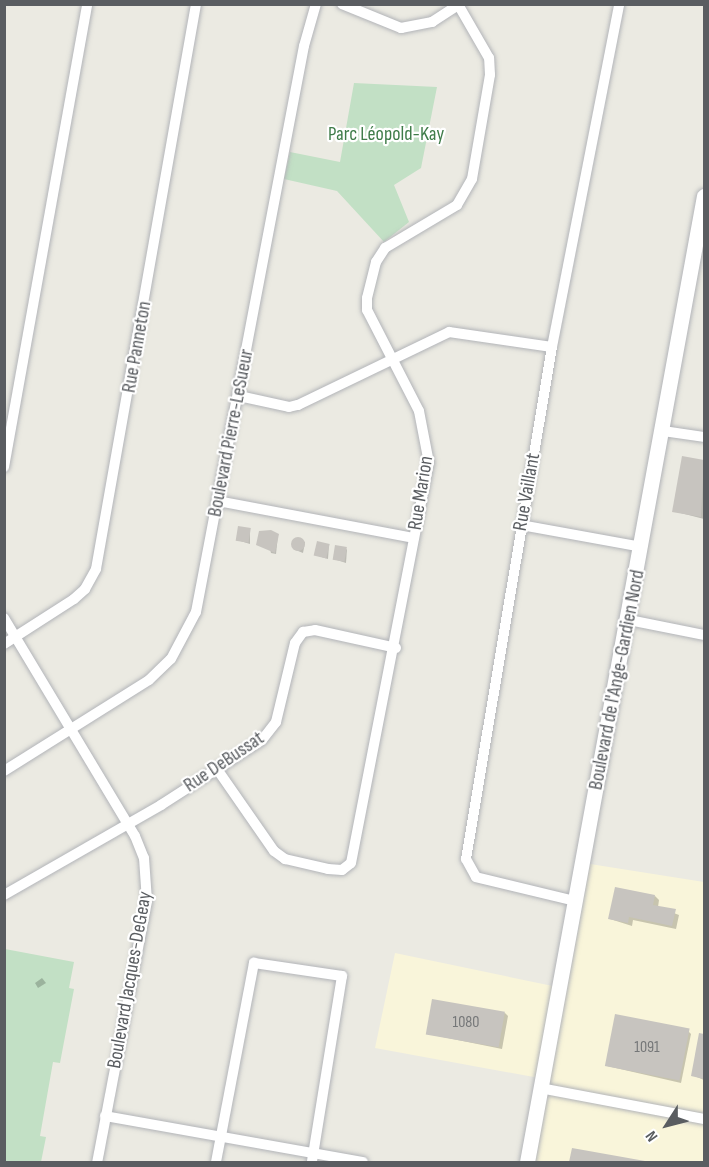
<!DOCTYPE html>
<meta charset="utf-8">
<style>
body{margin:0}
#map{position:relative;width:709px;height:1167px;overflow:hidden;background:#ebeae2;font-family:"Sofia Sans Condensed",sans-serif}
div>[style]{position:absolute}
.commercial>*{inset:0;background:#f9f5da}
.green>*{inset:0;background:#c2e0c5}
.shadow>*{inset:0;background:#0003}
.building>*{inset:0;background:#c7c4bf;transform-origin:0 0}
.round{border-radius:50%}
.roads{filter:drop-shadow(0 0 2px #b2b4b8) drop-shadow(0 0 2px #b2b4b8)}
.minor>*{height:10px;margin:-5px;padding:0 5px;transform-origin:5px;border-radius:5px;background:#fff}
.secondary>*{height:15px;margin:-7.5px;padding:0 7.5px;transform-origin:7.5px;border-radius:7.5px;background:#fff}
span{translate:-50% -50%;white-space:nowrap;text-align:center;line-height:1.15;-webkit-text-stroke:4.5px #fff;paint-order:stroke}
.number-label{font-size:16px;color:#757778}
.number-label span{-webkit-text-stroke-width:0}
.park-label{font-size:20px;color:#3f7c49}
.street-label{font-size:20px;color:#5a5d61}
.frame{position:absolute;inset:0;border:6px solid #5a5d61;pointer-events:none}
.north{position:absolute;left:637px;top:1095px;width:60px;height:60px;-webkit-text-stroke:4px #fff;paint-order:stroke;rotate:234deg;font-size:16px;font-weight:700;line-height:24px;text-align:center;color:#5a5d61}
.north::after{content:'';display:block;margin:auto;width:21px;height:27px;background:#5a5d61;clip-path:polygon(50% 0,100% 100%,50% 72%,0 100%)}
</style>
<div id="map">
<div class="commercial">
<i style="clip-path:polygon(590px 864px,704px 882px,704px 1162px,535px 1162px,550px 1080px,375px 1048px,395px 953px,567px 989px)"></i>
</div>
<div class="green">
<i style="clip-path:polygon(354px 83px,437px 87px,421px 168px,394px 185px,409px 222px,384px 242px,337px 191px,284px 179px,290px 152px,340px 162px)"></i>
<i style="clip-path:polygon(5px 949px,74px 962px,69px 988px,74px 989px,60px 1063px,53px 1062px,40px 1136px,46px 1137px,41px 1162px,5px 1162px)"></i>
</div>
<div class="shadow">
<i style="clip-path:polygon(683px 458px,704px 462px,704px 519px,673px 511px)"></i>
<i style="clip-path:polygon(250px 530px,250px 544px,237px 540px)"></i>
<i style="clip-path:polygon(278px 535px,276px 554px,271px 553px,270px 549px)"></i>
<i style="clip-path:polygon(295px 538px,305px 542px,303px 553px,293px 549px)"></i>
<i style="clip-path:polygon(329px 545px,328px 559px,315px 555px)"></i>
<i style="clip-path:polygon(347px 549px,346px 563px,334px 559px)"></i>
<i style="clip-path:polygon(655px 896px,659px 900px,658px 907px,679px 915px,676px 929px,633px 920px,632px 926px,610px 919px)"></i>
<i style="clip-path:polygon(42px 978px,46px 983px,38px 988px,35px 983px)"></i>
<i style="clip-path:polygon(505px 1013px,508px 1016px,502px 1049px,428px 1034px)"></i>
<i style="clip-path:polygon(688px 1031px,691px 1034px,681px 1083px,607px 1066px)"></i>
<i style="clip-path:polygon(700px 1035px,704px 1036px,704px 1080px,692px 1075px)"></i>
<i style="clip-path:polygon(573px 1150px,642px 1162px,571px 1162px)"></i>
</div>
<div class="building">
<i style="clip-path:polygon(682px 456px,704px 460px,701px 517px,672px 512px)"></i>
<i style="left:238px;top:526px;width:13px;height:15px;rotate:9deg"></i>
<i style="clip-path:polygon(271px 530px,279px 534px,275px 553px,256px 545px,259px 531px)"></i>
<i class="round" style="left:291px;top:537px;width:14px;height:14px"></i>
<i style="left:317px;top:541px;width:13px;height:15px;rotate:13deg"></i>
<i style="left:335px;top:545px;width:12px;height:15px;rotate:9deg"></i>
<i style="clip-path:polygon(615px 887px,655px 895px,653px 905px,676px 909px,672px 926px,629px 917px,628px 923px,608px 919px)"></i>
<i style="left:432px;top:999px;width:74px;height:36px;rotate:10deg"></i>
<i style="left:615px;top:1014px;width:76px;height:53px;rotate:11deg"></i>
<i style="clip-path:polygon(699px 1033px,704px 1034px,704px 1079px,691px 1076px)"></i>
<i style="clip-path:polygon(572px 1148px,645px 1161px,644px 1162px,569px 1162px)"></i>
</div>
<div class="roads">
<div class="minor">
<i style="left:342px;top:4px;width:64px;rotate:22.1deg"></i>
<i style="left:401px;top:28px;width:32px;rotate:-11deg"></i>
<i style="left:432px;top:22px;width:33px;rotate:-33deg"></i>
<i style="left:239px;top:396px;width:51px;rotate:12.4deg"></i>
<i style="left:289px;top:407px;width:9px;rotate:-13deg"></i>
<i style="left:298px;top:405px;width:168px;rotate:-25.8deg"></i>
<i style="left:449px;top:332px;width:104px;rotate:8.3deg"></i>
<i style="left:663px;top:431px;width:41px;rotate:8.3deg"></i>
<i style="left:4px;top:467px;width:470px;rotate:-79.8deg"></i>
<i style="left:218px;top:501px;width:199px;rotate:10.7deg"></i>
<i style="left:521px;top:525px;width:123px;rotate:10.3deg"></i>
<i style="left:4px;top:618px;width:254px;rotate:59deg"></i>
<i style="left:135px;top:836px;width:24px;rotate:68deg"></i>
<i style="left:144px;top:858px;width:43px;rotate:86deg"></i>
<i style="left:147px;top:901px;width:266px;rotate:100.8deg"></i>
<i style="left:629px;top:620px;width:76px;rotate:11.3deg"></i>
<i style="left:4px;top:644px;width:83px;rotate:-32.7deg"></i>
<i style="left:74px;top:599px;width:15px;rotate:-42deg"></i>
<i style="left:85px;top:589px;width:23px;rotate:-61deg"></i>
<i style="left:96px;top:569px;width:574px;rotate:-79.96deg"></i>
<i style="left:217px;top:769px;width:100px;rotate:55.2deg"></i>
<i style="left:274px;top:851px;width:14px;rotate:36deg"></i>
<i style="left:285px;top:859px;width:44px;rotate:13.1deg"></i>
<i style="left:328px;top:869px;width:14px;rotate:4deg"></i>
<i style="left:342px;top:870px;width:11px;rotate:-38deg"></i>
<i style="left:351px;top:863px;width:408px;rotate:-79deg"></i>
<i style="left:429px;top:463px;width:53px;rotate:-100.9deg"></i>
<i style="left:419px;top:411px;width:114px;rotate:-117.2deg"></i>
<i style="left:367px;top:310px;width:12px;rotate:-90deg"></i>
<i style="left:367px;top:298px;width:37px;rotate:-76deg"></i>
<i style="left:376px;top:262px;width:17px;rotate:-57deg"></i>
<i style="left:385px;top:248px;width:84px;rotate:-30.8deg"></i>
<i style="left:457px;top:205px;width:30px;rotate:-60deg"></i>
<i style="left:472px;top:179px;width:106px;rotate:-80.2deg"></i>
<i style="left:490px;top:75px;width:17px;rotate:-93deg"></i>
<i style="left:489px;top:58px;width:60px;rotate:-120deg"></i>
<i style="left:4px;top:771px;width:171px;rotate:-32.1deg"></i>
<i style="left:149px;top:680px;width:30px;rotate:-44deg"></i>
<i style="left:171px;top:659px;width:53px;rotate:-62deg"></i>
<i style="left:196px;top:612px;width:576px;rotate:-79.2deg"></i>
<i style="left:304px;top:46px;width:44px;rotate:-74.1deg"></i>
<i style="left:4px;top:895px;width:181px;rotate:-29.8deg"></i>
<i style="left:161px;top:805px;width:120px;rotate:-32.8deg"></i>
<i style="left:262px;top:740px;width:23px;rotate:-52deg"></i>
<i style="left:276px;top:722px;width:81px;rotate:-76.5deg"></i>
<i style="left:295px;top:643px;width:14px;rotate:-54deg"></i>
<i style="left:303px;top:632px;width:12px;rotate:-9deg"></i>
<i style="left:315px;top:630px;width:83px;rotate:12.5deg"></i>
<i style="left:575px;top:901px;width:102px;rotate:-166.4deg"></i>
<i style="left:476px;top:877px;width:21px;rotate:-119deg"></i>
<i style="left:466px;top:859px;width:519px;rotate:-80.47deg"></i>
<i style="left:552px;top:347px;width:349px;rotate:-78.9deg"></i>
<i style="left:540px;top:1088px;width:167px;rotate:10.7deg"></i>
<i style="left:105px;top:1116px;width:262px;rotate:10.1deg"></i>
<i style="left:216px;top:1162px;width:203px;rotate:-79.2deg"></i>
<i style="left:254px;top:963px;width:89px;rotate:8.4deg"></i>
<i style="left:342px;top:976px;width:188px;rotate:99.2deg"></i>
</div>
<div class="secondary">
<i style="left:527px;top:1162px;width:982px;rotate:-79.62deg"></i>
</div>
</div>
<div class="number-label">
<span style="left:466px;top:1023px">1080</span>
<span style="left:647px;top:1048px">1091</span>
</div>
<div class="park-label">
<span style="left:386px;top:134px">Parc Léopold-Kay</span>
</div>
<div class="street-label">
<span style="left:137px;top:347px;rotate:-80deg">Rue Panneton</span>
<span style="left:231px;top:433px;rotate:-79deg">Boulevard Pierre-LeSueur</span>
<span style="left:527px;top:492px;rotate:-80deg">Rue Vaillant</span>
<span style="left:421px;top:493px;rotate:-81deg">Rue Marion</span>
<span style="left:617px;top:680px;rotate:-79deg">Boulevard de l'Ange-Gardien Nord</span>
<span style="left:224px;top:762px;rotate:-34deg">Rue DeBussat</span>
<span style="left:130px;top:980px;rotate:-80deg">Boulevard Jacques-DeGeay</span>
</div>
<div class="frame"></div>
<div class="north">N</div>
</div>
